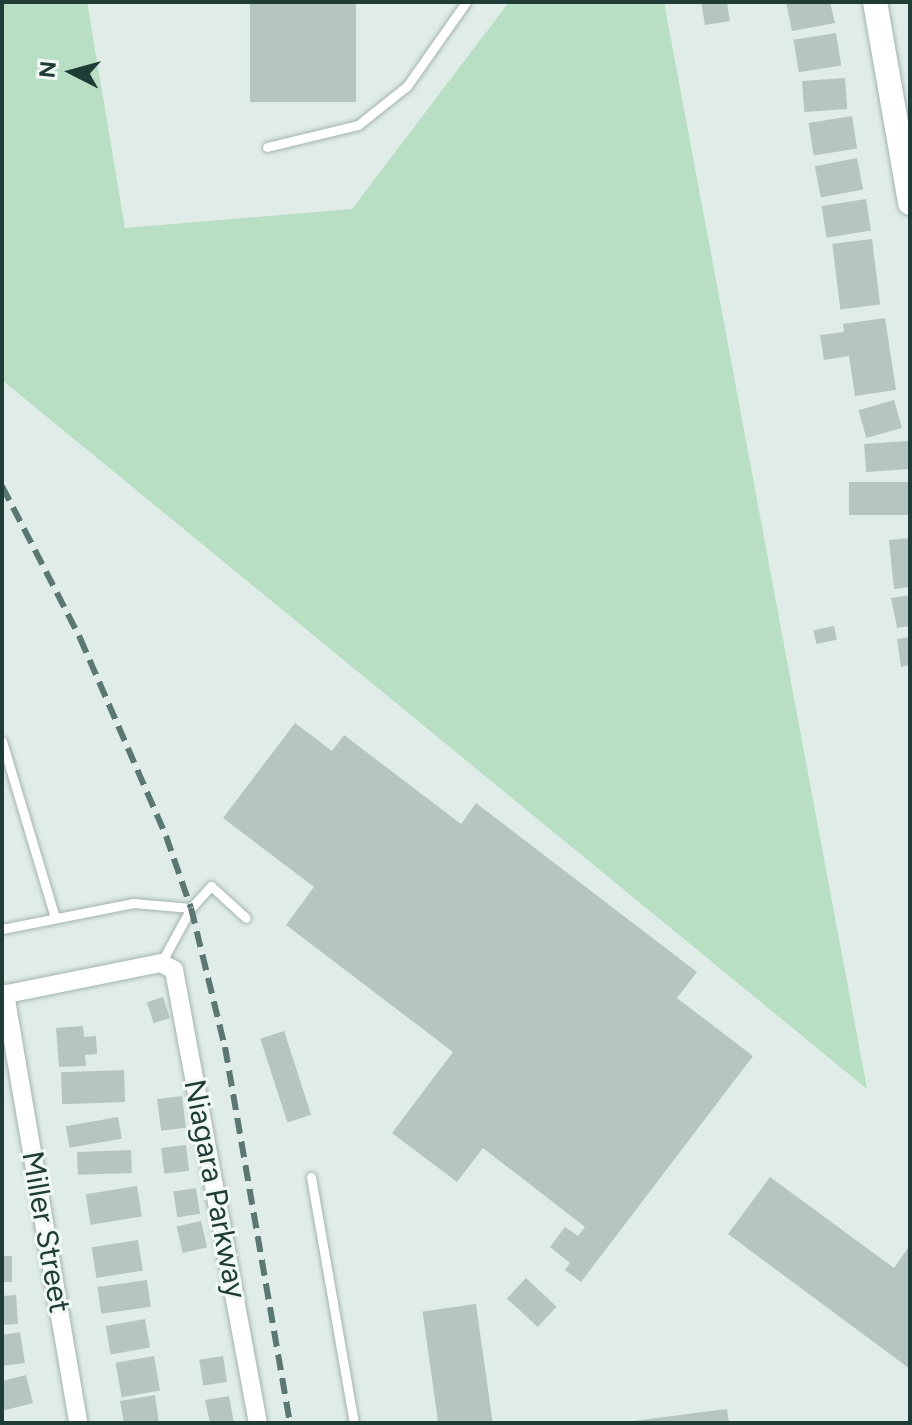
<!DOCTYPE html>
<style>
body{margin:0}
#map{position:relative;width:912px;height:1425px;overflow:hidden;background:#e0ece7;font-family:Figtree,sans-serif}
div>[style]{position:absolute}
.green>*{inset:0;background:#b8dec3}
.building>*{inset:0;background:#b5c6c0;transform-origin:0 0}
.roads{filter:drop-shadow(0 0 2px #a3b4ae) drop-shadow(0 0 2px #a3b4ae)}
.service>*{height:9px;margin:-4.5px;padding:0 4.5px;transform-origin:4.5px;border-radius:4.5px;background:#fff}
.minor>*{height:18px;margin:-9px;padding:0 9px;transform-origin:9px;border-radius:9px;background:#fff}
.tertiary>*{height:24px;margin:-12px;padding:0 12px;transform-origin:12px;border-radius:12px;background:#fff}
.rail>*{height:6px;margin-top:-3px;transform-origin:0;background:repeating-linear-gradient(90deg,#5a7871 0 16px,transparent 0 24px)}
span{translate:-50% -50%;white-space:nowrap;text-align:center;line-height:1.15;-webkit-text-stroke:6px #f0f8f4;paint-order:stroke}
.street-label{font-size:30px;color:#203c36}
.frame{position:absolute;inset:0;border:4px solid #203c36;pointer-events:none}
.north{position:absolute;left:32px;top:32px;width:80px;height:80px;-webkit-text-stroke:6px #f0f8f4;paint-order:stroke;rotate:276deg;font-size:22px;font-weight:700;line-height:32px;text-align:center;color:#203c36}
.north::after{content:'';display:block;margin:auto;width:28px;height:36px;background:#203c36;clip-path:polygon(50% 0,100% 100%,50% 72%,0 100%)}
</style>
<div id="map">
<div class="green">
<i style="clip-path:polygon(2px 2px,87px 2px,125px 228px,352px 209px,509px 2px,664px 2px,867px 1089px,2px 380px)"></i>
</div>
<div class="building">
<i style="left:250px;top:2px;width:106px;height:100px"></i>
<i style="clip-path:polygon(701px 2px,727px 2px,730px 21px,705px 25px)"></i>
<i style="clip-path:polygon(786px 2px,830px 2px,835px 23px,792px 31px)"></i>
<i style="left:836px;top:33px;width:33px;height:43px;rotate:81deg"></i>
<i style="left:845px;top:78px;width:31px;height:43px;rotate:86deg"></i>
<i style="left:852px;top:116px;width:33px;height:44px;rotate:81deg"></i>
<i style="left:857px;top:158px;width:32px;height:43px;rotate:79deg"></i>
<i style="left:866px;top:199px;width:32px;height:45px;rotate:81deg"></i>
<i style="left:872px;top:239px;width:66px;height:40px;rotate:83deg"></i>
<i style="clip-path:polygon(885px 318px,896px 390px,855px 396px,849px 356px,824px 360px,820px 335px,844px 332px,843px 324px)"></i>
<i style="left:894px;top:400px;width:29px;height:37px;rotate:74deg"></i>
<i style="left:908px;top:441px;width:28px;height:44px;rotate:86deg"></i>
<i style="left:910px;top:482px;width:33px;height:61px;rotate:90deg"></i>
<i style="clip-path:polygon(910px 538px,910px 587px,894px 589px,889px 540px)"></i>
<i style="clip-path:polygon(910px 595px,910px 626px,897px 628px,891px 598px)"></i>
<i style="left:834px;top:626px;width:14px;height:21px;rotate:78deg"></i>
<i style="clip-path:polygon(910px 637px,910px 665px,901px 667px,897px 639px)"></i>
<i style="clip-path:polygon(295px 723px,332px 751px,344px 735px,461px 824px,476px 803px,697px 972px,677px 998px,753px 1056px,581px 1282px,565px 1270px,570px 1263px,550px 1247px,565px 1227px,578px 1236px,585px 1227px,483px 1148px,457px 1182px,392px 1133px,453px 1052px,286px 925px,314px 887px,223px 818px)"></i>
<i style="left:163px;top:997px;width:22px;height:17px;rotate:72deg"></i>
<i style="clip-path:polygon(83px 1026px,84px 1037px,96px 1036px,97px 1054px,85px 1055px,86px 1066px,59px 1067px,56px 1028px)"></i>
<i style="left:284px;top:1031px;width:88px;height:25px;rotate:72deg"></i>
<i style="left:124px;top:1070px;width:32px;height:63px;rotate:88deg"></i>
<i style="left:182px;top:1096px;width:32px;height:25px;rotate:83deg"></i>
<i style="left:118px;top:1117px;width:22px;height:53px;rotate:80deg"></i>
<i style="left:186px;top:1145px;width:26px;height:25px;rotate:83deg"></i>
<i style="left:131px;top:1150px;width:23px;height:54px;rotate:88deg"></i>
<i style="clip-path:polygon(770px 1177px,894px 1268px,910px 1245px,910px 1369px,728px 1234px)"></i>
<i style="left:137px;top:1186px;width:31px;height:52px;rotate:81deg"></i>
<i style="left:196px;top:1188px;width:26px;height:23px;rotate:81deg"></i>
<i style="left:201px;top:1221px;width:27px;height:25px;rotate:77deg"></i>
<i style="left:138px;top:1240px;width:31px;height:47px;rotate:81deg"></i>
<i style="left:2px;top:1256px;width:10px;height:26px"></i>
<i style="left:526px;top:1278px;width:42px;height:28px;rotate:43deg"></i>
<i style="left:147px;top:1280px;width:27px;height:50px;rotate:82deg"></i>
<i style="left:16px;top:1295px;width:29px;height:14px;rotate:86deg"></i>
<i style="left:476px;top:1304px;width:120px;height:54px;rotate:82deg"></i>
<i style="left:145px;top:1319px;width:29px;height:40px;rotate:80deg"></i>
<i style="clip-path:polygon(20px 1332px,25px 1363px,2px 1366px,2px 1335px)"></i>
<i style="left:154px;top:1356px;width:35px;height:39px;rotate:80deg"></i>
<i style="left:223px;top:1356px;width:26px;height:24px;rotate:81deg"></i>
<i style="clip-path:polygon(26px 1375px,33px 1403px,2px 1411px,2px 1381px)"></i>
<i style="clip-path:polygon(155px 1395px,159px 1423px,124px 1423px,120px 1401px)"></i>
<i style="clip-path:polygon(229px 1396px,234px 1423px,210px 1423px,205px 1400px)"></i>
<i style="clip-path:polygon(727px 1409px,729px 1423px,633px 1423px,633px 1421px)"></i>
</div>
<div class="roads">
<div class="service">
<i style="left:267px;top:147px;width:94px;rotate:-13.6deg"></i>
<i style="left:358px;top:125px;width:63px;rotate:-38.5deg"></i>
<i style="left:407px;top:86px;width:103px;rotate:-54.9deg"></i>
<i style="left:2px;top:741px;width:185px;rotate:73.3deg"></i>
<i style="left:2px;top:929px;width:134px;rotate:-11.2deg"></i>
<i style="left:133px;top:903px;width:58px;rotate:4.9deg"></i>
<i style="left:161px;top:963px;width:63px;rotate:-61.4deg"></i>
<i style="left:191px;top:908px;width:30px;rotate:-48deg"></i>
<i style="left:211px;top:886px;width:47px;rotate:42.4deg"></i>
<i style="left:311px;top:1177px;width:250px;rotate:80.1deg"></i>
</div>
<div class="minor">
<i style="left:5px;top:994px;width:435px;rotate:80.3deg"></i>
<i style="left:2px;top:995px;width:162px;rotate:-11.4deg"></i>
<i style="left:161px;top:963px;width:15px;rotate:28deg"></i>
<i style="left:174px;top:970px;width:461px;rotate:79.5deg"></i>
</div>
<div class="tertiary">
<i style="left:875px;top:2px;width:204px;rotate:80.1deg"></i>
</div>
</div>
<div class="rail">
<i style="left:2px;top:486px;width:171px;rotate:62.8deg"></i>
<i style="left:80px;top:638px;width:216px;rotate:66.5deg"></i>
<i style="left:166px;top:836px;width:76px;rotate:70.9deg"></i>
<i style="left:191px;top:908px;width:143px;rotate:76.3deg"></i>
<i style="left:225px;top:1047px;width:382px;rotate:80.2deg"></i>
</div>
<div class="street-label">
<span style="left:215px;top:1189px;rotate:79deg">Niagara Parkway</span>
<span style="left:46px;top:1232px;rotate:80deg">Miller Street</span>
</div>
<div class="frame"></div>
<div class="north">N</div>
</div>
